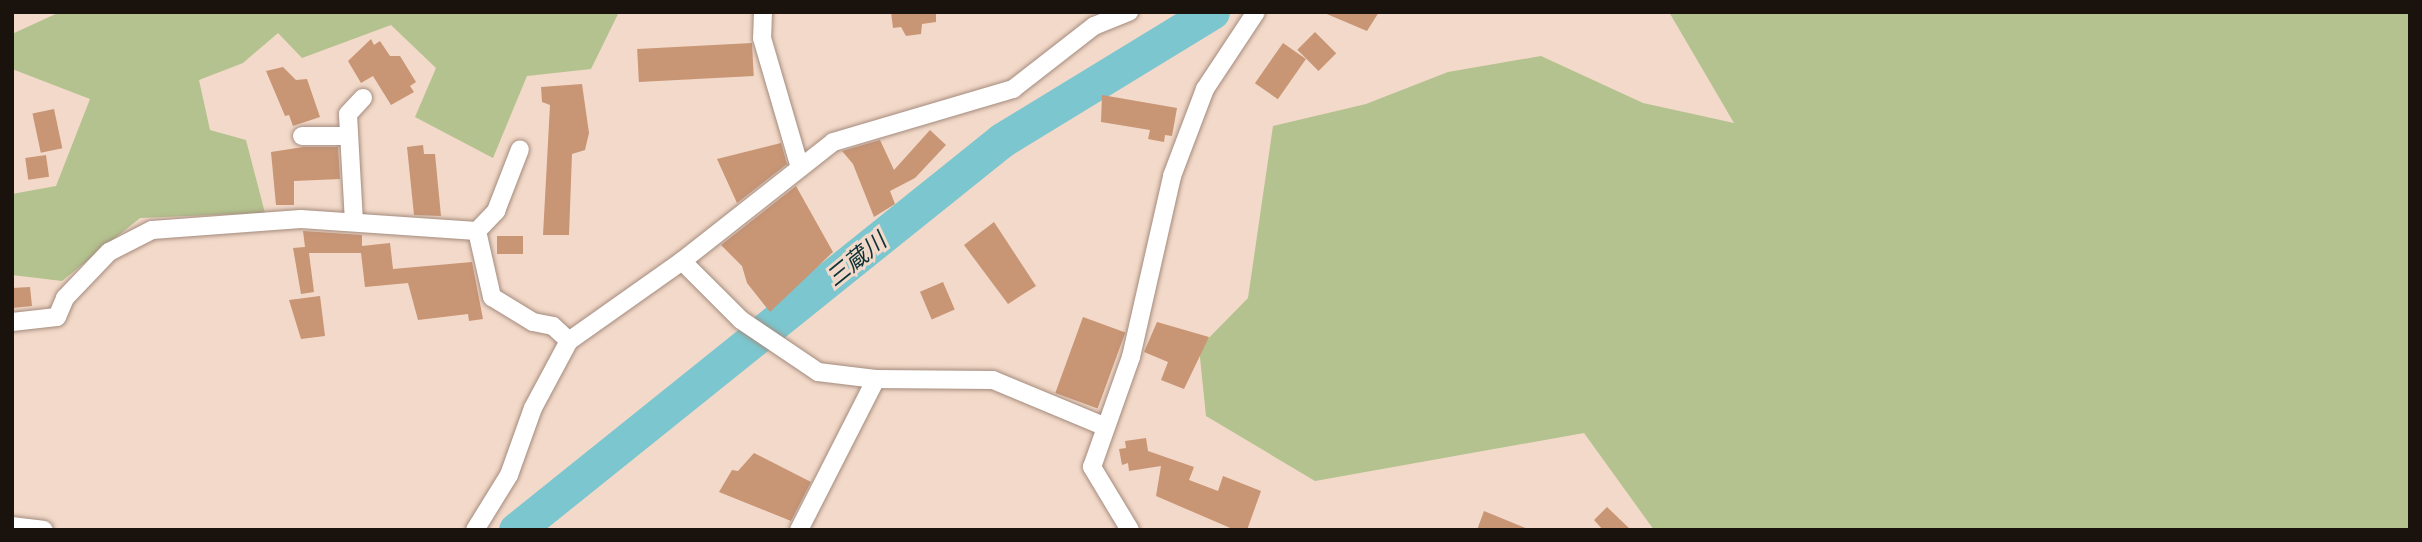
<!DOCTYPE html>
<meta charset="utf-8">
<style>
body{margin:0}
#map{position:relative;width:2422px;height:542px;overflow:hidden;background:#f3d9c9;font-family:Georgia,"Noto Sans JP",serif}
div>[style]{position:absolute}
.green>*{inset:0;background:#b3c28e}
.river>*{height:35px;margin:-17.5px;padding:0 17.5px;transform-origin:17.5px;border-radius:17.5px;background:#7bc6cf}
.building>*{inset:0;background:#c89575;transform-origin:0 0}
.roads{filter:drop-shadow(0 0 2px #a38b7d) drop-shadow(0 0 2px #a38b7d)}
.street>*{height:18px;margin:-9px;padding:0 9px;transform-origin:9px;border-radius:9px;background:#fff}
span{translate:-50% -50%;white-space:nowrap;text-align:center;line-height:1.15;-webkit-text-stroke:6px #f3d9c9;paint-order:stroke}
.water-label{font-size:23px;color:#0d3337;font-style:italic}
.frame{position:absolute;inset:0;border:14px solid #1a120c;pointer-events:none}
</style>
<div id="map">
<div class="green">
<i style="clip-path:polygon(60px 12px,619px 12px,591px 69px,527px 76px,493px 158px,415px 117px,436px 68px,391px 25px,302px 58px,278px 33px,243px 63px,199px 80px,210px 130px,246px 140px,265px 213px,140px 218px,62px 281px,12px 275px,12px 194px,56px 186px,90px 99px,12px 69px,12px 34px)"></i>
<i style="clip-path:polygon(1669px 12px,2410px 12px,2410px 530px,1654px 530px,1584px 433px,1315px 481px,1206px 416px,1199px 348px,1248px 298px,1273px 126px,1366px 104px,1448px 72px,1541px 56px,1643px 103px,1734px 123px)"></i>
</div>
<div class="river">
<i style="left:516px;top:530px;width:623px;rotate:-38.75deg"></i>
<i style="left:1002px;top:140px;width:246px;rotate:-31.4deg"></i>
</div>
<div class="building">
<i style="clip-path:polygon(891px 12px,936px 12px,936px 22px,922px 24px,921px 34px,906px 36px,901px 27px,893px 28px)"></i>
<i style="clip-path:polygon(1322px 12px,1379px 12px,1367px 31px)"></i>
<i style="left:1315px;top:32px;width:30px;height:25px;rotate:45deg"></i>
<i style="clip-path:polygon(371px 39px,374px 45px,380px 41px,390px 56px,400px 56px,416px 82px,410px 86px,414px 92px,391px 105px,373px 76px,361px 83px,348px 61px)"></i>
<i style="left:752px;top:43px;width:33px;height:115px;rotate:87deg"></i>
<i style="left:1283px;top:43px;width:28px;height:49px;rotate:35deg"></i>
<i style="clip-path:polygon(283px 67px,296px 80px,307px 79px,320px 117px,293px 126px,289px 115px,285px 116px,266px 71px)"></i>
<i style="clip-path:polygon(582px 84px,589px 133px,585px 150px,572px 154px,569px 235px,543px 235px,550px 105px,542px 102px,541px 87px)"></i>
<i style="clip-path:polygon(1102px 95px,1177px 108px,1172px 136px,1165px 135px,1164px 142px,1148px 139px,1150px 130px,1101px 122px)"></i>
<i style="left:54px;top:109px;width:40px;height:22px;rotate:78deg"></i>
<i style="clip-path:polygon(930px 130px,946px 145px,915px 178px,890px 191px,895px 204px,874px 217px,853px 164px,842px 151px,880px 140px,894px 170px)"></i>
<i style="clip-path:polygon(781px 143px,787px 164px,737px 203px,717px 159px)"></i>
<i style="clip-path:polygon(423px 145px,424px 154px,435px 154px,441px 216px,414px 215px,407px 147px)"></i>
<i style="clip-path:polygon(303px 147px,338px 147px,340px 179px,294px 181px,294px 205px,276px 205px,271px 152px)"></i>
<i style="left:46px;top:155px;width:22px;height:21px;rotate:82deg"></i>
<i style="clip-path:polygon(796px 186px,833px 252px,770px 312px,747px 283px,742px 266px,721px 245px)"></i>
<i style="clip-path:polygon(994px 222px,1036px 286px,1008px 304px,964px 245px)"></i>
<i style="clip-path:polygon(303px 231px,362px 235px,362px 246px,390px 243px,393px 269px,472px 262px,483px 319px,469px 321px,468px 314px,418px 320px,408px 283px,365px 287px,361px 253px,309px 253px,314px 292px,301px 294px,293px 248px,305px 247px)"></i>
<i style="left:497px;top:236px;width:26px;height:18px"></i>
<i style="left:943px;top:282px;width:30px;height:25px;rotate:67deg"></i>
<i style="clip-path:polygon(30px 287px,32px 306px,12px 308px,12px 288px)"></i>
<i style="clip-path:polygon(320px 296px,325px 336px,301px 339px,289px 300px)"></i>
<i style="left:1083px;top:317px;width:45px;height:81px;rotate:20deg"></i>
<i style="clip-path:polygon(1157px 322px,1209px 337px,1184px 389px,1161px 380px,1168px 362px,1144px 352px)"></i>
<i style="clip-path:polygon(1146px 438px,1148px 451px,1194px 467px,1189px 480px,1218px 491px,1223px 476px,1261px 491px,1247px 530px,1235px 530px,1156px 496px,1161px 466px,1129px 471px,1128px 463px,1122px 465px,1119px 449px,1126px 448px,1125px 441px)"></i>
<i style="clip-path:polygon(754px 453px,811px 482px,791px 521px,719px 492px,732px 470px,738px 471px)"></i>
<i style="clip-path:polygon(1607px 507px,1631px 530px,1603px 530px,1594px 520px)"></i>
<i style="clip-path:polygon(1484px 511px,1528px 529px,1528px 530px,1477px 530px)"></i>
</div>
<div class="roads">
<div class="street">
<i style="left:763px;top:12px;width:26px;rotate:92deg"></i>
<i style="left:762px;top:38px;width:135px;rotate:73.7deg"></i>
<i style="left:302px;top:136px;width:45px"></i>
<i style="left:354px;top:222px;width:108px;rotate:-93.2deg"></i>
<i style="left:348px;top:114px;width:22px;rotate:-47deg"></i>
<i style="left:477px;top:231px;width:28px;rotate:-46deg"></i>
<i style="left:496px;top:211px;width:66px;rotate:-68.8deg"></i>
<i style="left:682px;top:261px;width:83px;rotate:45deg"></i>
<i style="left:741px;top:320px;width:93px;rotate:34deg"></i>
<i style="left:818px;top:372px;width:58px;rotate:6.9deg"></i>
<i style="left:876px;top:379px;width:117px;rotate:0.5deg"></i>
<i style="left:993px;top:380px;width:122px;rotate:22.6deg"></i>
<i style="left:12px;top:322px;width:45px;rotate:-6.3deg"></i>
<i style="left:57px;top:317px;width:21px;rotate:-67deg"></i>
<i style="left:65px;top:298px;width:64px;rotate:-46.3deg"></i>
<i style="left:109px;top:252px;width:48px;rotate:-27.1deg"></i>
<i style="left:152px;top:230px;width:149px;rotate:-4.2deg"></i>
<i style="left:301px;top:219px;width:176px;rotate:3.9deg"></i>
<i style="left:477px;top:231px;width:68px;rotate:77.2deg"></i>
<i style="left:492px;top:297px;width:48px;rotate:31.4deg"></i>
<i style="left:533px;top:322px;width:20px;rotate:11deg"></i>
<i style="left:553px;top:326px;width:22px;rotate:43deg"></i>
<i style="left:12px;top:526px;width:32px;rotate:7deg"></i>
<i style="left:475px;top:530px;width:65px;rotate:-58.3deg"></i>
<i style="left:509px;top:475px;width:71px;rotate:-70.3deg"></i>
<i style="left:533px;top:408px;width:76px;rotate:-61.8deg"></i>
<i style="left:569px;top:341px;width:138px;rotate:-35.3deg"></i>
<i style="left:682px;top:261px;width:192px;rotate:-38.2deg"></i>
<i style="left:833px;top:142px;width:188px;rotate:-16.4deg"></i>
<i style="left:1013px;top:89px;width:103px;rotate:-37.9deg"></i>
<i style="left:1094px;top:26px;width:38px;rotate:-22deg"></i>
<i style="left:799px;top:530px;width:169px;rotate:-63deg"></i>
<i style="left:1130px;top:530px;width:74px;rotate:-121.1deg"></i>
<i style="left:1092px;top:467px;width:117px;rotate:-70.5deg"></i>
<i style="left:1131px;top:357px;width:186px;rotate:-77.2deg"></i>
<i style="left:1172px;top:176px;width:93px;rotate:-69.2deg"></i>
<i style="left:1205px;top:89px;width:92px;rotate:-56.5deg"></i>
</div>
</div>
<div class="water-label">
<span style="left:855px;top:258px;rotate:-39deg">三蔵川</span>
</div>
<div class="frame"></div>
</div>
